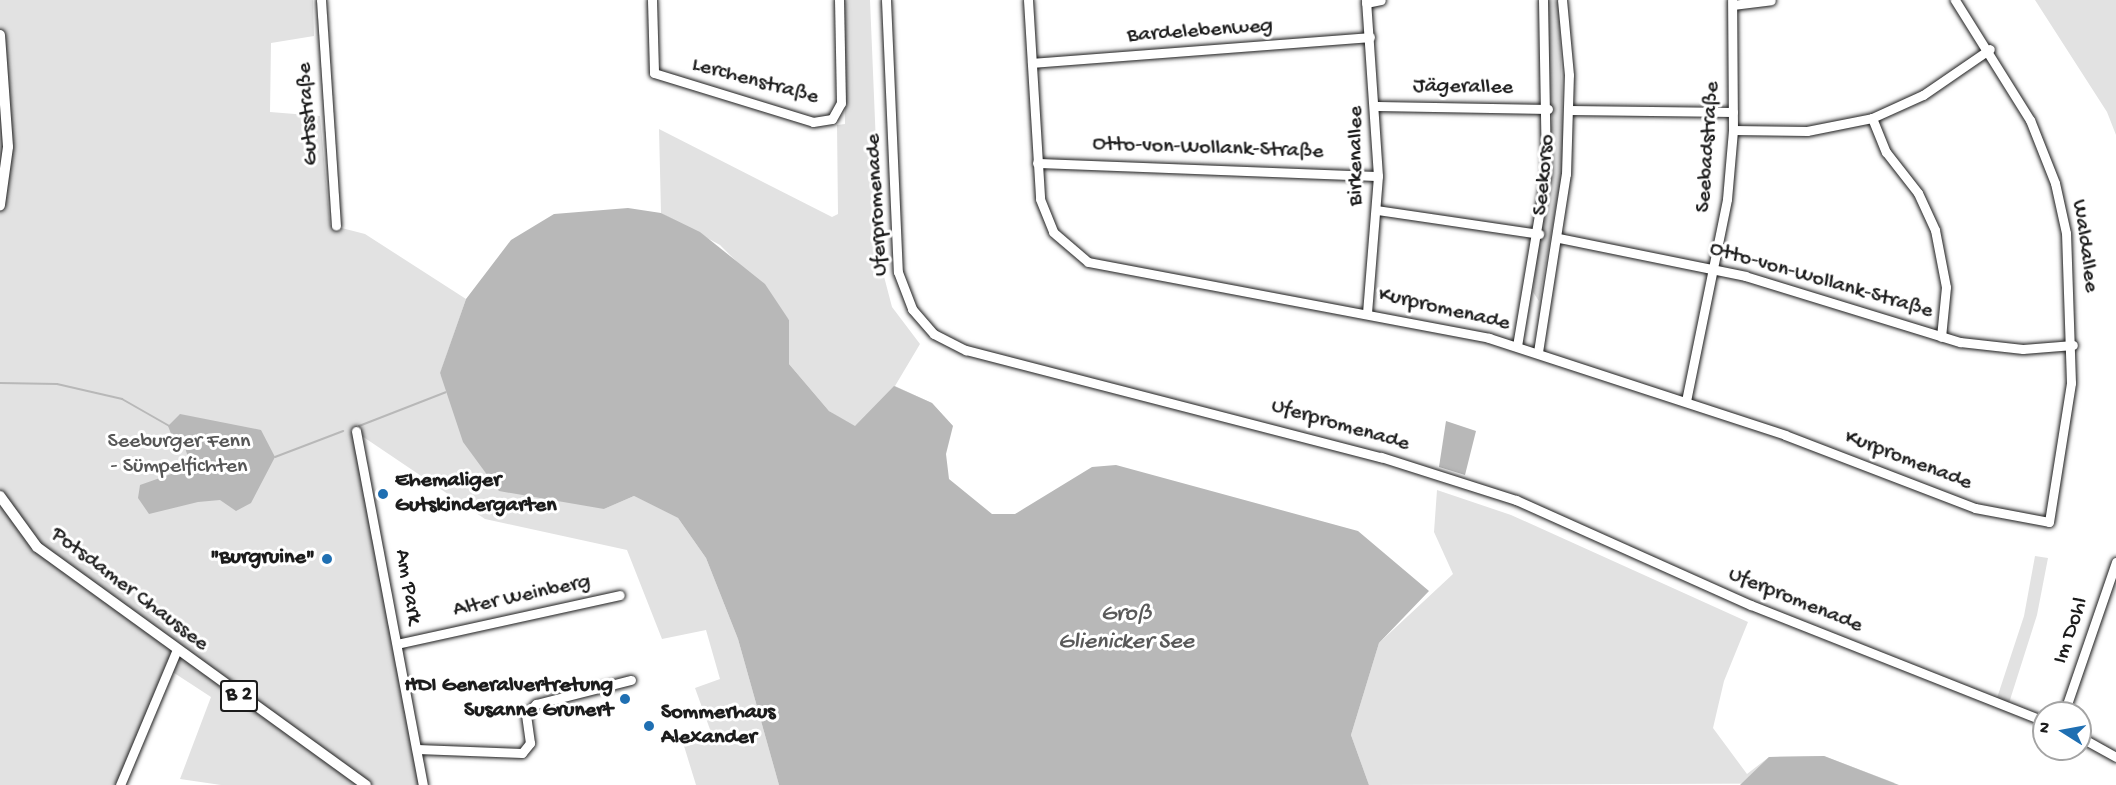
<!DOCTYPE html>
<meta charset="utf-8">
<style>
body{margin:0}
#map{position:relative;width:2116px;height:785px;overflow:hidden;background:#fff;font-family:"Gochi Hand",sans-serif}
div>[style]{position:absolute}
.green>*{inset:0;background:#e2e2e2}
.water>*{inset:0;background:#b8b8b8}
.stream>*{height:2px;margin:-1px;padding:0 1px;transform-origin:1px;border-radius:1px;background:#b8b8b8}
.roads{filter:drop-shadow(0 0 2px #1c1c1c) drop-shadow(0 0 2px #1c1c1c)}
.minor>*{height:9px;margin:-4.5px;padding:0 4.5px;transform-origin:4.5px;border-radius:4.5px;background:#fff}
.major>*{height:10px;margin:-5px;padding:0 5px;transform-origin:5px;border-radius:5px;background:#fff}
.dots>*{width:16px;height:16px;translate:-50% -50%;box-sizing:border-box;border:3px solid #fff;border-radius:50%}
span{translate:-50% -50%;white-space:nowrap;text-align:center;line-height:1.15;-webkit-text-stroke:6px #fff;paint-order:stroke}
.shield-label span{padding:2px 4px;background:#fff;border:2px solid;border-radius:4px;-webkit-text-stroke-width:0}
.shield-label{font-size:21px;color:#1c1c1c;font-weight:700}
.street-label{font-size:22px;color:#1c1c1c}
.park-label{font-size:22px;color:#575757}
.poi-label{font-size:22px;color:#1c1c1c;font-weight:700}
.left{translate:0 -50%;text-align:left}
.right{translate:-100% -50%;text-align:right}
.water-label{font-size:24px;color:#5a5a5a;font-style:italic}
.north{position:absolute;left:2032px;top:701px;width:60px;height:60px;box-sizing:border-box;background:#fff;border:2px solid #a4a4a4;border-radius:50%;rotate:281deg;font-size:16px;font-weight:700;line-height:24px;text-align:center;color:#1c1c1c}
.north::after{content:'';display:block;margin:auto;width:21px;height:27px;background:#1f6fb2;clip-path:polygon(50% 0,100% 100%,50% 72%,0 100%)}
</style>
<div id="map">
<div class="green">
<i style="clip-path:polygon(0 0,313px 0,314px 36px,271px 43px,270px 112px,320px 116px,330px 225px,365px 234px,466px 299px,440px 374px,604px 509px,634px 496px,678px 518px,706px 558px,738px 639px,779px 785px,696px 785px,684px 746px,712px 735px,695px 688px,720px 679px,706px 630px,662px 639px,627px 550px,485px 519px,356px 432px,427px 785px,221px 785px,180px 779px,211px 697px,165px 667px,118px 785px,0 785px)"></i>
<i style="clip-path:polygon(843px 0,870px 0,881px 265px,892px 307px,920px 344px,895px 386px,932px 403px,953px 426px,881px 444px,829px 411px,789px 364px,789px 320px,735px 260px,720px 245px,661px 213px,659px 129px,832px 217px,838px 214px,837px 125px,845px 124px)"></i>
<i style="clip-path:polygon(1546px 0,1559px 0,1564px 162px,1539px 301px,1533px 292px,1552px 118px)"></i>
<i style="clip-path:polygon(2035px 0,2116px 0,2116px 135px,2107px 112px)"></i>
<i style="clip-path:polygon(1437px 490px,1511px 515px,1748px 622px,1724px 681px,1713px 728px,1747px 774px,1769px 757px,1824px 756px,1895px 783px,1369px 785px,1351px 735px,1379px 643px,1453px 574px,1434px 532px)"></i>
<i style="clip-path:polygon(2035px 556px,2048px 558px,2037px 615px,2009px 703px,1997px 698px,2024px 616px)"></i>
</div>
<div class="water">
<i style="clip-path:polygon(628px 208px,661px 213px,700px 232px,765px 284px,789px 320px,789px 364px,829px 411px,855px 426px,894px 386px,932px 403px,953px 426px,946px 454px,949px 479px,992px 514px,1015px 514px,1092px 467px,1116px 465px,1358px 531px,1429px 591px,1379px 643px,1351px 735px,1369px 785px,779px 785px,738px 639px,706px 558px,678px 518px,634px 496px,604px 509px,499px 491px,463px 442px,440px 373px,466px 299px,511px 240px,554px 214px)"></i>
<i style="clip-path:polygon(180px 414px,261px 430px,275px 457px,251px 503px,236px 511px,220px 500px,198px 502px,149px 514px,138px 498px,140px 485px,191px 467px,183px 441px,172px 436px,168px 426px)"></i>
<i style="clip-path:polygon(1446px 421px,1476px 431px,1465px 475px,1439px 467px)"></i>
<i style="clip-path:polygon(1824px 756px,1899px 785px,1740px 785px,1769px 757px)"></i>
</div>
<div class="stream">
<i style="left:0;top:383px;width:57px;rotate:1deg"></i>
<i style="left:57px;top:384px;width:67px;rotate:13deg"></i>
<i style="left:122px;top:399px;width:56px;rotate:29.7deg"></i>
<i style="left:359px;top:426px;width:93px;rotate:-21.3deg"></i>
<i style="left:275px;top:457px;width:73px;rotate:-20.9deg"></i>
</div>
<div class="roads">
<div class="minor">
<i style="left:321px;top:0;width:226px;rotate:86.2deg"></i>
<i style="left:652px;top:0;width:73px;rotate:88.4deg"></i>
<i style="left:654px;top:73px;width:166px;rotate:17.1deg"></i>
<i style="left:813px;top:122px;width:19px;rotate:-9deg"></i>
<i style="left:832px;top:119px;width:18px;rotate:-61deg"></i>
<i style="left:841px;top:103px;width:103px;rotate:-91.1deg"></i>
<i style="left:886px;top:0;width:272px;rotate:87.5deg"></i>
<i style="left:898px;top:272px;width:40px;rotate:69deg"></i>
<i style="left:912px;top:309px;width:33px;rotate:49deg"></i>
<i style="left:934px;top:334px;width:36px;rotate:27deg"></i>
<i style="left:966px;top:350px;width:429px;rotate:14.5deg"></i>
<i style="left:1381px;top:457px;width:142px;rotate:17.7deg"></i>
<i style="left:1516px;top:500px;width:257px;rotate:24.1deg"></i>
<i style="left:1751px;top:605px;width:315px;rotate:21.6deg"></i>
<i style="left:1028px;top:0;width:199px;rotate:86.5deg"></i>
<i style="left:1040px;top:199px;width:35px;rotate:68deg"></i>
<i style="left:1053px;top:232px;width:46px;rotate:40.6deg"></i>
<i style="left:1088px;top:262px;width:408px;rotate:10.7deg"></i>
<i style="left:1489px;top:338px;width:311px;rotate:18.1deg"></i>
<i style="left:1785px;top:435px;width:204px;rotate:21deg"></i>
<i style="left:1975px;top:508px;width:75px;rotate:10.7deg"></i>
<i style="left:2049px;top:522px;width:141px;rotate:-81deg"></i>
<i style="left:2071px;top:383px;width:150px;rotate:-91.9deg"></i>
<i style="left:2066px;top:233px;width:51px;rotate:-102.4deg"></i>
<i style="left:2055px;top:183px;width:68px;rotate:-111.6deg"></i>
<i style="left:2030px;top:120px;width:142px;rotate:-122deg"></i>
<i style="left:1366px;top:0;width:176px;rotate:86.1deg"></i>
<i style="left:1378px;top:176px;width:136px;rotate:94.6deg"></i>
<i style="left:1366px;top:3px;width:15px;rotate:-11deg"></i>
<i style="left:1733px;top:5px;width:38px;rotate:-7deg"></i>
<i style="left:1032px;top:63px;width:339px;rotate:-4.4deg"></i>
<i style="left:1377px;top:106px;width:171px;rotate:1deg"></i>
<i style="left:1569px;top:110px;width:164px;rotate:0.7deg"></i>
<i style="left:1872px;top:118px;width:37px;rotate:68deg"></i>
<i style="left:1886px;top:152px;width:52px;rotate:52deg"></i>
<i style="left:1918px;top:193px;width:41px;rotate:65.3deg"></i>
<i style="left:1935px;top:230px;width:58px;rotate:79.1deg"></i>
<i style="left:1946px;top:287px;width:50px;rotate:95.7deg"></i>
<i style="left:1733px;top:130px;width:74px;rotate:0.8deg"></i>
<i style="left:1807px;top:131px;width:66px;rotate:-11.3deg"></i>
<i style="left:1872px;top:118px;width:56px;rotate:-24.3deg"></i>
<i style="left:1923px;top:95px;width:81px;rotate:-34.5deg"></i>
<i style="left:1037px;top:163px;width:341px;rotate:2.2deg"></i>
<i style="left:1377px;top:210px;width:164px;rotate:8.4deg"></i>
<i style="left:1559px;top:238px;width:190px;rotate:11.5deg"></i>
<i style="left:1745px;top:276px;width:225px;rotate:17.1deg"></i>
<i style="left:1960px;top:342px;width:63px;rotate:6.3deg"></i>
<i style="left:2023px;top:349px;width:50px;rotate:-4.6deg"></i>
<i style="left:1517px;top:346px;width:176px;rotate:-80.5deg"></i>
<i style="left:1546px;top:172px;width:172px;rotate:-91deg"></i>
<i style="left:1538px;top:352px;width:180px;rotate:-81.1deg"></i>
<i style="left:1566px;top:174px;width:99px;rotate:-88.3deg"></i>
<i style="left:1569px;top:75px;width:75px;rotate:-95.3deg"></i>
<i style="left:1686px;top:401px;width:206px;rotate:-78.5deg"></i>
<i style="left:1727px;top:199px;width:69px;rotate:-85deg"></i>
<i style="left:1733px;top:130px;width:130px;rotate:-90.4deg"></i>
<i style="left:356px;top:431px;width:360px;rotate:79.3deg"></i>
<i style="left:397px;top:644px;width:228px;rotate:-12.4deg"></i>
<i style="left:2064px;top:713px;width:160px;rotate:-71deg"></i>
<i style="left:2080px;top:737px;width:41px;rotate:29.1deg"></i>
<i style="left:417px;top:749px;width:105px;rotate:2.2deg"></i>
<i style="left:522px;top:753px;width:13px;rotate:-51deg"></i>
<i style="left:530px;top:743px;width:28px;rotate:-98deg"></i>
<i style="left:526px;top:715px;width:15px;rotate:-48deg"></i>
<i style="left:536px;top:704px;width:98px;rotate:-14.2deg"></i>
<i style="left:120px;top:785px;width:144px;rotate:-67.2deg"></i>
</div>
<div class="major">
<i style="left:0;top:35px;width:112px;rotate:85.9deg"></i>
<i style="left:8px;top:147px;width:59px;rotate:97.9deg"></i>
<i style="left:0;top:496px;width:63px;rotate:54deg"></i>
<i style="left:37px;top:547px;width:406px;rotate:35.9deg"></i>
</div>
</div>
<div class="dots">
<i style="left:383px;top:494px;background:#1f6fb2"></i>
<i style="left:327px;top:559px;background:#1f6fb2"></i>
<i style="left:625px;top:699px;background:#1f6fb2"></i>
<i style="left:649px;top:726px;background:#1f6fb2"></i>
</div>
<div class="shield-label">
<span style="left:239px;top:696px">B 2</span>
</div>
<div class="street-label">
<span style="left:1200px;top:32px;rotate:-4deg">Bardelebenweg</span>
<span style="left:755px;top:82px;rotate:15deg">Lerchenstraße</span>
<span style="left:1463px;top:88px;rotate:1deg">Jägerallee</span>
<span style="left:309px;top:114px;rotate:-94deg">Gutsstraße</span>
<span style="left:1709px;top:147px;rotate:-86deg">Seebadstraße</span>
<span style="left:1208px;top:149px;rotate:2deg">Otto-von-Wollank-Straße</span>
<span style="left:1357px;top:156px;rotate:-90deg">Birkenallee</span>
<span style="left:1545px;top:175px;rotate:-85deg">Seekorso</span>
<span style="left:878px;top:205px;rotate:-93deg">Uferpromenade</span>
<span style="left:2084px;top:246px;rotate:82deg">Waldallee</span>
<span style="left:1821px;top:281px;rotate:16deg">Otto-von-Wollank-Straße</span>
<span style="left:1444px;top:310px;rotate:13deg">Kurpromenade</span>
<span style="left:1340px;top:426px;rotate:16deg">Uferpromenade</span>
<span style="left:1908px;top:461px;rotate:21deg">Kurpromenade</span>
<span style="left:407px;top:587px;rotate:80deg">Am Park</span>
<span style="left:129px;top:590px;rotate:37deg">Potsdamer Chaussee</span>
<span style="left:522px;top:597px;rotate:-12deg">Alter Weinberg</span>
<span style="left:1795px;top:601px;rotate:22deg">Uferpromenade</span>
<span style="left:2072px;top:631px;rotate:-71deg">Im Dohl</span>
</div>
<div class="park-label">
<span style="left:179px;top:455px">Seeburger Fenn<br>- Sümpelfichten</span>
</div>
<div class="poi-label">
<span class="left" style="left:395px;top:494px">Ehemaliger<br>Gutskindergarten</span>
<span class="right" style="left:315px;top:559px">"Burgruine"</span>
<span class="right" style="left:613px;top:699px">HDI Generalvertretung<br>Susanne Grunert</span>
<span class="left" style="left:661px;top:726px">Sommerhaus<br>Alexander</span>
</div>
<div class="water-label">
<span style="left:1126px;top:629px">Groß<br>Glienicker See</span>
</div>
<div class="north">N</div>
</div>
